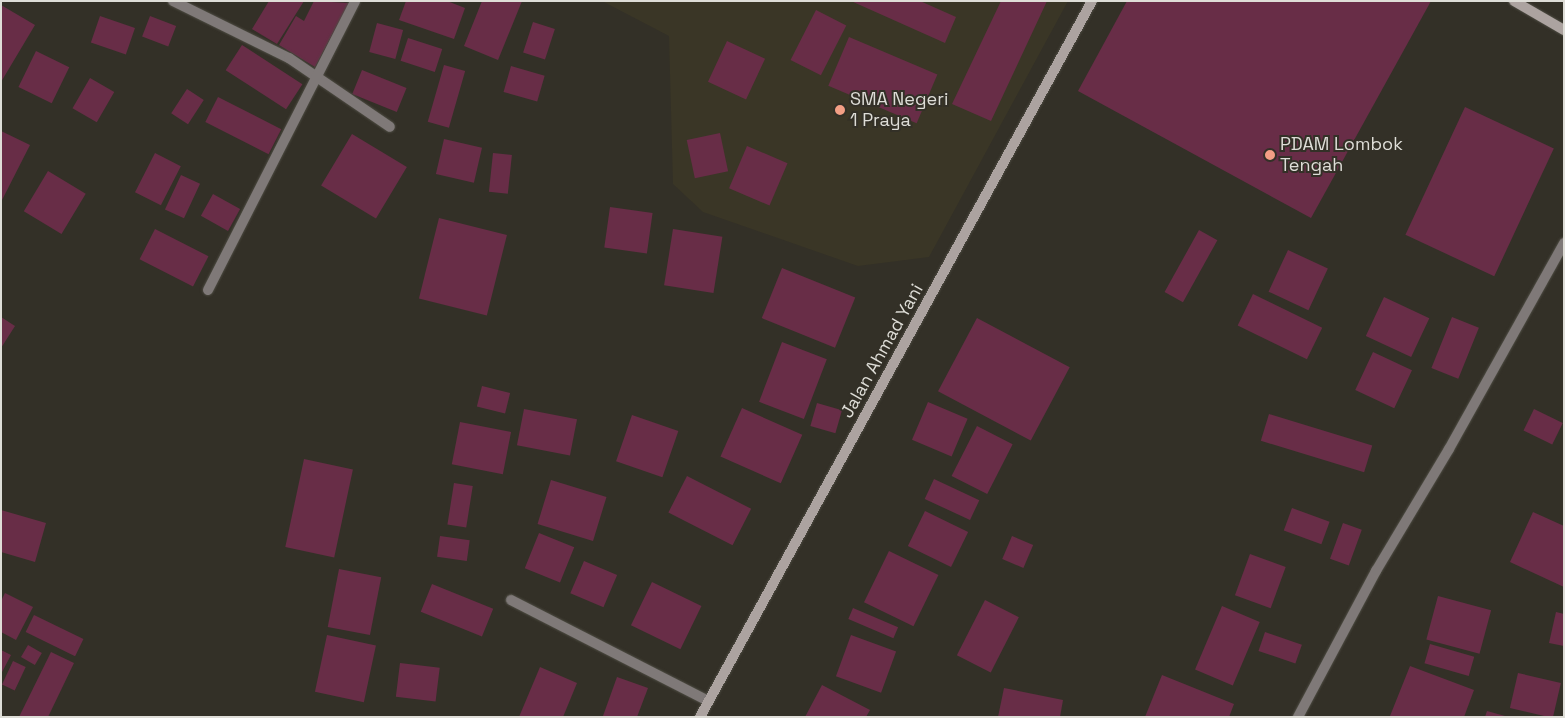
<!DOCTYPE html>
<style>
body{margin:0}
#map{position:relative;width:1565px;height:718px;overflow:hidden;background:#333027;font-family:"Space Grotesk",sans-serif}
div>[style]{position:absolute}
.built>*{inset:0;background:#3a3626}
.building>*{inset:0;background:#682d47;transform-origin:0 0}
.roads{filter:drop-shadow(0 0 1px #4e4c43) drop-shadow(0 0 1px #4e4c43)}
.street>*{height:10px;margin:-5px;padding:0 5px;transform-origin:5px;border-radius:5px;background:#7f7978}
.secondary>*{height:10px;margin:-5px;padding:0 5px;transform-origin:5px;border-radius:5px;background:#aca3a0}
.dots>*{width:14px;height:14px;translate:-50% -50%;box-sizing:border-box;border:2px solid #333027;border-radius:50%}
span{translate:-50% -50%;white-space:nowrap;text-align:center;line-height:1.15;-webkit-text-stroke:4px #333027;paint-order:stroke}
.poi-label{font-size:18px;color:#deddd7}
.left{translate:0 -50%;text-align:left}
.street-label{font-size:18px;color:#deddd7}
.frame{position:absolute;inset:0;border:2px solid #deddd7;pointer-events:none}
</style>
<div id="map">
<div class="built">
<i style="clip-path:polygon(602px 1px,1068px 1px,929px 257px,858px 266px,703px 212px,673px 184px,669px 36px)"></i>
</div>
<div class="building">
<i style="clip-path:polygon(269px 1px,304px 1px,277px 44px,252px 29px)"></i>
<i style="clip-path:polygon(314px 1px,349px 3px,315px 67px,279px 45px,296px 16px,304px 21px)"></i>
<i style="clip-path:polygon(406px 1px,447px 1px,465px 8px,454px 39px,399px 20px)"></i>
<i style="clip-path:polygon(482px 1px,522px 1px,498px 60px,464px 46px)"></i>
<i style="clip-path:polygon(851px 1px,920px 1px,956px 17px,945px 43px)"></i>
<i style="clip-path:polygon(1001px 1px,1047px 1px,991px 121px,952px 104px)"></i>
<i style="clip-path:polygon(1127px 1px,1431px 1px,1311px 218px,1078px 91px)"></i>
<i style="clip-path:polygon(1px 5px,35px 25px,1px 82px)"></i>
<i style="left:816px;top:10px;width:34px;height:56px;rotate:27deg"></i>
<i style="left:100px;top:16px;width:37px;height:28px;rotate:19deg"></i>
<i style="left:150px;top:16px;width:28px;height:22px;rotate:21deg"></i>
<i style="left:533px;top:22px;width:23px;height:32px;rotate:18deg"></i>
<i style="left:377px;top:23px;width:27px;height:30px;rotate:15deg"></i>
<i style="left:849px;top:37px;width:96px;height:53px;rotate:23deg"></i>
<i style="left:408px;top:38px;width:36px;height:24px;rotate:18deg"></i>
<i style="left:727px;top:41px;width:42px;height:45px;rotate:25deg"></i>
<i style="left:242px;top:45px;width:72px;height:30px;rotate:33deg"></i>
<i style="left:36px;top:51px;width:37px;height:40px;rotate:26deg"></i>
<i style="left:444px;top:65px;width:22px;height:59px;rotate:16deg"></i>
<i style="left:511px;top:66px;width:35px;height:27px;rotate:16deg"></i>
<i style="left:362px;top:70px;width:48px;height:26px;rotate:22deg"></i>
<i style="left:90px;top:78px;width:28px;height:35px;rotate:30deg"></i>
<i style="left:187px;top:89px;width:20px;height:29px;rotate:33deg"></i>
<i style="left:218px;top:97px;width:71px;height:28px;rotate:27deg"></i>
<i style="left:1465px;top:107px;width:98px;height:141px;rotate:25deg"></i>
<i style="clip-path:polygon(1px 131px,30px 145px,1px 202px)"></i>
<i style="left:720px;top:133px;width:39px;height:34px;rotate:78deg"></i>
<i style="left:352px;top:134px;width:64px;height:60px;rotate:31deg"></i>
<i style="left:444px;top:139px;width:39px;height:36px;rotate:13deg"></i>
<i style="left:747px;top:146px;width:44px;height:46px;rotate:23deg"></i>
<i style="left:155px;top:153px;width:29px;height:44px;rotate:27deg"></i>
<i style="left:493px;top:153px;width:19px;height:39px;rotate:6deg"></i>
<i style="left:48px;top:171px;width:44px;height:47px;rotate:31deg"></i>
<i style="left:181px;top:175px;width:21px;height:38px;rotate:25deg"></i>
<i style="left:213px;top:194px;width:31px;height:25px;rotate:29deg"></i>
<i style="left:610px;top:207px;width:43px;height:41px;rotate:8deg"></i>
<i style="left:439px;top:218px;width:70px;height:83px;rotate:14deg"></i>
<i style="left:155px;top:229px;width:60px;height:34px;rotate:27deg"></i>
<i style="left:673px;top:229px;width:50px;height:57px;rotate:9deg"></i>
<i style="left:1199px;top:230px;width:21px;height:71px;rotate:29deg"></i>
<i style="left:1288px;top:250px;width:44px;height:46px;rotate:25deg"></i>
<i style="left:782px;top:268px;width:79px;height:54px;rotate:22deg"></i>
<i style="left:1253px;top:294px;width:77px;height:35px;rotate:26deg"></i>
<i style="left:1384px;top:297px;width:50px;height:43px;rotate:25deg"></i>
<i style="clip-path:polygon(1px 317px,15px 326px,1px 348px)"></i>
<i style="left:1452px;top:317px;width:29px;height:55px;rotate:22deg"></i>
<i style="left:977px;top:318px;width:105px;height:83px;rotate:28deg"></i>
<i style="left:782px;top:342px;width:48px;height:64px;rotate:21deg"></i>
<i style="left:1373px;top:352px;width:43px;height:42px;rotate:25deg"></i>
<i style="left:482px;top:386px;width:29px;height:21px;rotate:14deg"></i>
<i style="left:928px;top:402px;width:43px;height:41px;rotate:23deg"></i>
<i style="left:817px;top:403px;width:26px;height:24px;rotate:16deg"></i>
<i style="left:742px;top:408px;width:66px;height:53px;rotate:24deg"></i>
<i style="left:524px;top:409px;width:54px;height:37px;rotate:11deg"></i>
<i style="left:1534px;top:409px;width:32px;height:24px;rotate:26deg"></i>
<i style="left:1269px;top:414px;width:108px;height:28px;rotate:17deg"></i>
<i style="left:632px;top:415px;width:49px;height:49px;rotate:19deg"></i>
<i style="left:460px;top:422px;width:52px;height:43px;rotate:11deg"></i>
<i style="left:977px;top:426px;width:40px;height:56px;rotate:27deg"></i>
<i style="left:304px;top:459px;width:50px;height:90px;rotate:12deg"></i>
<i style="left:687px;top:476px;width:72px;height:41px;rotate:27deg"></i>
<i style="left:934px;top:479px;width:50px;height:22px;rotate:25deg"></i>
<i style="left:551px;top:480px;width:58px;height:46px;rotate:17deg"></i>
<i style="left:454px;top:483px;width:19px;height:42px;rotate:9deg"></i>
<i style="left:1292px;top:508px;width:40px;height:24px;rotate:20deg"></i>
<i style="clip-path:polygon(1px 510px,46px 523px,35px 562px,1px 552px)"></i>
<i style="left:925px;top:511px;width:48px;height:39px;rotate:26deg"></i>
<i style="clip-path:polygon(1533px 512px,1564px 526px,1564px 587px,1510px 562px)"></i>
<i style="left:1343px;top:523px;width:20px;height:38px;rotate:20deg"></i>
<i style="left:539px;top:533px;width:38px;height:38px;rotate:22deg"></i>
<i style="left:440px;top:536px;width:30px;height:21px;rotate:8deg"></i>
<i style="left:1012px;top:536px;width:23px;height:25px;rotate:23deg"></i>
<i style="left:889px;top:551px;width:55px;height:57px;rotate:26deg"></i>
<i style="left:1250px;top:554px;width:38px;height:44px;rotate:20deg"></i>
<i style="left:584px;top:561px;width:36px;height:35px;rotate:23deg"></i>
<i style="left:339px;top:569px;width:43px;height:59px;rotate:11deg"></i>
<i style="left:652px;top:582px;width:55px;height:48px;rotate:26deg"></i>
<i style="left:432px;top:584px;width:66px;height:30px;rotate:22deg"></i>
<i style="clip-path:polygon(5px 593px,33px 607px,16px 640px,1px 632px,1px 601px)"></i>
<i style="left:1438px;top:596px;width:55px;height:45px;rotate:15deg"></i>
<i style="left:985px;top:600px;width:38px;height:62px;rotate:27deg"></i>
<i style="left:1222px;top:606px;width:41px;height:69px;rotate:23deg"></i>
<i style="left:853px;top:608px;width:49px;height:12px;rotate:23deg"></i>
<i style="clip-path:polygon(1556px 612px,1564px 614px,1564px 646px,1549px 643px)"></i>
<i style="left:34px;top:615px;width:55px;height:19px;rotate:26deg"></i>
<i style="left:1265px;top:632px;width:39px;height:20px;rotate:19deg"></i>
<i style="left:327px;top:635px;width:50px;height:58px;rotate:12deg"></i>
<i style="left:851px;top:635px;width:48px;height:44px;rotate:20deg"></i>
<i style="left:1430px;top:644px;width:46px;height:20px;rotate:16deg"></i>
<i style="left:28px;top:645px;width:16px;height:14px;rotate:30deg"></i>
<i style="clip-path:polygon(1px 650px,11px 655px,1px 674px)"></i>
<i style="clip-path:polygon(51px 652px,74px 663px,48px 717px,19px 717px)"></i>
<i style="left:13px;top:661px;width:14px;height:26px;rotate:25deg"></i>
<i style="left:400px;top:663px;width:40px;height:34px;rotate:7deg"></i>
<i style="clip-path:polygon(1410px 666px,1474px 690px,1464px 717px,1390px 716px)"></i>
<i style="clip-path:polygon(540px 667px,577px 683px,563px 717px,519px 717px)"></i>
<i style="left:1518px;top:673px;width:44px;height:36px;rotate:13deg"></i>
<i style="clip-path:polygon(1162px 675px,1234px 704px,1229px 717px,1145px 717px)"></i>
<i style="clip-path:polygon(617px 677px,648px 688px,637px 717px,603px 716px)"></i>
<i style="clip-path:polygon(822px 685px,870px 710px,866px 717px,805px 717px)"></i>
<i style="clip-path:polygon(1004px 688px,1063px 700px,1060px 717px,998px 717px)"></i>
<i style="clip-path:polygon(1487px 711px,1505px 716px,1505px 717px,1485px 717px)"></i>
</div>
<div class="roads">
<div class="street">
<i style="left:173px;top:1px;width:129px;rotate:26.2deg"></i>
<i style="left:289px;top:58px;width:122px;rotate:34.3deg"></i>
<i style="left:208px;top:290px;width:324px;rotate:-63deg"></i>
<i style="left:511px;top:600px;width:221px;rotate:27.1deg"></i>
<i style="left:1298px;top:717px;width:166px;rotate:-61.9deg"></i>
<i style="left:1376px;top:571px;width:142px;rotate:-59.1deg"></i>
<i style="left:1449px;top:449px;width:236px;rotate:-60.8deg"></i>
</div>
<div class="secondary">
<i style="left:1514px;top:1px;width:58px;rotate:30.1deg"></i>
<i style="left:700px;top:717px;width:816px;rotate:-61.3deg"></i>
</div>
</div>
<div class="dots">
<i style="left:840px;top:110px;background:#f39f85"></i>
<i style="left:1270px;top:155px;background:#f39f85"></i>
</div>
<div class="poi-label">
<span class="left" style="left:850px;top:110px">SMA Negeri<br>1 Praya</span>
<span class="left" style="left:1280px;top:155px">PDAM Lombok<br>Tengah</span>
</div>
<div class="street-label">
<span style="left:882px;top:351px;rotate:-61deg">Jalan Ahmad Yani</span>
</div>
<div class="frame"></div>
</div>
